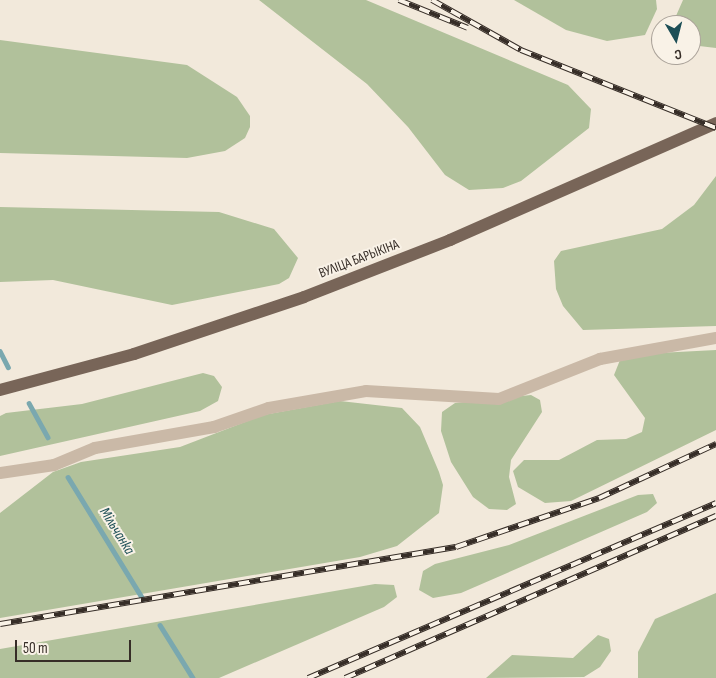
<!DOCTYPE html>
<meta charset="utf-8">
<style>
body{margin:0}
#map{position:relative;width:716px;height:678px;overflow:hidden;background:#f2e9db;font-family:"Sofia Sans Condensed",sans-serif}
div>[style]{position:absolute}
.green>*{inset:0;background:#b1c19b}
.stream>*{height:4.5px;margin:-2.25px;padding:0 2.25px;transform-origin:2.25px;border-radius:2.25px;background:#7aa8af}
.minor>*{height:12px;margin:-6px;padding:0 6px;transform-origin:6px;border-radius:6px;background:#cab9a7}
.major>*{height:12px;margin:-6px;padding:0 6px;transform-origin:6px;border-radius:6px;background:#786558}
.rail>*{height:5.5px;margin-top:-2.75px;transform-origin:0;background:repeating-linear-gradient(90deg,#f9f2e7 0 11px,#362d27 0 22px);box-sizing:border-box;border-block:1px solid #362d27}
span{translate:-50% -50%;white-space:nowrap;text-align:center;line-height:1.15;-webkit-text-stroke:4px #f9f2e7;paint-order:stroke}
.street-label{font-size:14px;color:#362d27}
.water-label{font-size:15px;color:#1d4f57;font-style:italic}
.north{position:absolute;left:651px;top:15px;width:50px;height:50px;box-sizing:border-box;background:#f9f2e7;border:1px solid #aba39a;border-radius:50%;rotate:172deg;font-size:14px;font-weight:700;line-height:20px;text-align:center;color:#362d27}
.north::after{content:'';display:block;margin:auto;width:18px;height:22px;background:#1d4f57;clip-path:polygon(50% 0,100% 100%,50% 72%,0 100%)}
.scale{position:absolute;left:15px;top:640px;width:116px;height:22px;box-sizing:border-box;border:2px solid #362d27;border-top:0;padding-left:6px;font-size:15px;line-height:18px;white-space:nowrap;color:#362d27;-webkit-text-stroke:4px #f9f2e7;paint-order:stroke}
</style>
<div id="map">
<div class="green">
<i style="clip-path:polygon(259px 0,366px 0,568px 85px,591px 109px,589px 128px,521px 181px,503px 188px,469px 190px,445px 175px,408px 127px,367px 84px)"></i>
<i style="clip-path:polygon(514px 0,656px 0,657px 9px,645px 35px,607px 41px,566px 30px)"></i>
<i style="clip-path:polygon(683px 0,716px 0,716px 48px,691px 45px,691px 25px,672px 25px)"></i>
<i style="clip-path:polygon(0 40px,187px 65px,237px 97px,250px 116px,250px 127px,245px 138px,225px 151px,187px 158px,0 153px)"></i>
<i style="clip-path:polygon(716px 176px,716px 326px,583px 330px,563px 306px,556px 289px,554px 261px,561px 251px,662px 229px,694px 205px)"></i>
<i style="clip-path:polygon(0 207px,219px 212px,274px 229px,298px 258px,289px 278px,279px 284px,172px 305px,53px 280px,0 282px)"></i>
<i style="clip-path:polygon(716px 350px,716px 430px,571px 501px,545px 503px,518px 487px,513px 471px,524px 460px,559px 460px,597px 440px,626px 439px,642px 432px,645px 418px,614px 375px,620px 360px,639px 354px)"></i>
<i style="clip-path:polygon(203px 373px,214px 376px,222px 387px,218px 401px,200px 411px,0 456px,0 416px,6px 413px,82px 404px)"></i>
<i style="clip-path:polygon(531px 395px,540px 400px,542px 412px,511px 460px,509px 477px,516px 504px,507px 510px,489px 509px,473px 497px,451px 462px,441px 431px,442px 412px,455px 403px)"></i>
<i style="clip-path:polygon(340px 401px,402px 408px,420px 427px,439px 472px,443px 485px,439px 513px,397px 546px,360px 557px,0 618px,0 513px,53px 472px,81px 462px,180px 447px,263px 415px)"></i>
<i style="clip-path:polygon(653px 494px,657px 503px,647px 512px,461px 593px,433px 598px,419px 590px,423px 571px,435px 564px,509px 545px,638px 495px)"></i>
<i style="clip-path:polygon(375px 584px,394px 585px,397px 597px,384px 607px,219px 678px,0 678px,0 649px)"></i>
<i style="clip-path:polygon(716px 593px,716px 678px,638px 678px,638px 652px,655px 619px)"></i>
<i style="clip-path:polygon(598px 635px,609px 639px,611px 651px,600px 667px,584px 677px,486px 678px,512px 655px,573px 658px)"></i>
</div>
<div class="stream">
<i style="left:0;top:351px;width:18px;rotate:63deg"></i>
<i style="left:29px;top:403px;width:39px;rotate:61deg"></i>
<i style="left:68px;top:477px;width:143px;rotate:58.4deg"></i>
<i style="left:160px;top:625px;width:62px;rotate:58.1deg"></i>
</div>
<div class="minor">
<i style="left:0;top:473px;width:55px;rotate:-8.4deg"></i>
<i style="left:54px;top:465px;width:44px;rotate:-22.5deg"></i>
<i style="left:95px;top:448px;width:121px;rotate:-10deg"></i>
<i style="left:214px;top:427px;width:58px;rotate:-19.1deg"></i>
<i style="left:269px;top:408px;width:98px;rotate:-9.9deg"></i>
<i style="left:366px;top:391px;width:133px;rotate:3.4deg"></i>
<i style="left:499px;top:399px;width:109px;rotate:-21.6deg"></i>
<i style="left:600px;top:359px;width:118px;rotate:-10.3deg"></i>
</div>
<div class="major">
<i style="left:0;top:390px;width:139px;rotate:-15deg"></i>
<i style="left:134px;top:354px;width:179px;rotate:-18.5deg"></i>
<i style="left:304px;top:297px;width:157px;rotate:-21.3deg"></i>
<i style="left:450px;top:240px;width:291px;rotate:-23.7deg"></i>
</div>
<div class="rail">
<i style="left:399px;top:0;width:74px;rotate:22.1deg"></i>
<i style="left:432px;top:0;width:102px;rotate:29.3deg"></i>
<i style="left:521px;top:50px;width:210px;rotate:21.8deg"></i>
<i style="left:0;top:624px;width:462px;rotate:-9.6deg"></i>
<i style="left:456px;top:547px;width:151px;rotate:-18.9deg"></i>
<i style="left:599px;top:498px;width:129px;rotate:-24.8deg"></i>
<i style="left:308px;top:678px;width:444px;rotate:-23.2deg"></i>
<i style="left:345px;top:678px;width:405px;rotate:-23.6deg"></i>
</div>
<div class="street-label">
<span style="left:359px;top:259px;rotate:-21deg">ВУЛІЦА БАРЫКІНА</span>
</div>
<div class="water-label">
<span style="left:117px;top:531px;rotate:58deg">Мільчанка</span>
</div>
<div class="north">С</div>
<div class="scale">50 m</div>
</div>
